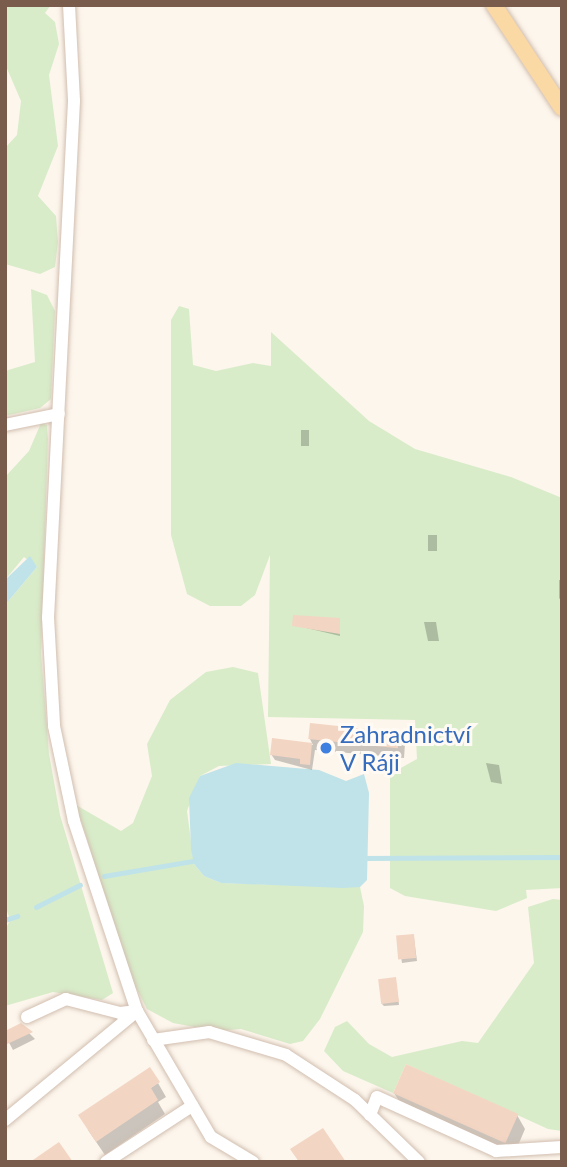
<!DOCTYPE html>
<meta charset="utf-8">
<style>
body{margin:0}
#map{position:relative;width:567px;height:1167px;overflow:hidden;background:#fdf6ec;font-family:Lato,sans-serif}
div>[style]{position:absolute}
.green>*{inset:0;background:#d8ecc9}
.water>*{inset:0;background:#bfe3e8}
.shadow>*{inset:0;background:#0003;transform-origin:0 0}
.stream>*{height:4.5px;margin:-2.25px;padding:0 2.25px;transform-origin:2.25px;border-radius:2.25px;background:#bfe3e8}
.building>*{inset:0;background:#f3d5c3;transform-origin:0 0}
.roads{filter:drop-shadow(0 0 2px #d1beb0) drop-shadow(0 0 2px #d1beb0)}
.minor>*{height:12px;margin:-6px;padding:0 6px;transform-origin:6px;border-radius:6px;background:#fff}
.major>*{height:16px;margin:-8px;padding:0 8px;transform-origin:8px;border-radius:8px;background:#fbd9a5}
.dots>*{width:19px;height:19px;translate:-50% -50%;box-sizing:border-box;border:4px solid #fffaf3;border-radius:50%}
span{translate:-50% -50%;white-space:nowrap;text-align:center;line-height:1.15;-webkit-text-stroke:6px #fffaf3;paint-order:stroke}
.shop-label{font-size:24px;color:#366cbe}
.left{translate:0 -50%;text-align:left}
.frame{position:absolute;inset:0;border:7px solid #7a5c4d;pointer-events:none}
</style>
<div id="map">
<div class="green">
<i style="clip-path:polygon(5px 5px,51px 5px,45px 13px,55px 22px,59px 44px,49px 75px,58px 146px,38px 196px,56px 216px,58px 242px,55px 267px,40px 274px,5px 264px,5px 148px,17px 135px,21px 101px,5px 64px)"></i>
<i style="clip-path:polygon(31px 289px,47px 295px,55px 311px,51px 399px,40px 408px,5px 416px,5px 371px,35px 362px)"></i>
<i style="clip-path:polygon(179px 306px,189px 309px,193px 365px,216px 371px,253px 363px,271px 366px,271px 332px,369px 421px,415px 449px,511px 477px,562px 498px,562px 888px,526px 890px,527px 898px,496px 911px,405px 896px,390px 888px,390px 774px,417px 759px,415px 720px,268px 717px,270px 555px,255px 595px,241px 606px,210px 606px,187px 594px,171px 535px,171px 320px)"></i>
<i style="clip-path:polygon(41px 423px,47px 425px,48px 439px,41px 653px,49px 754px,60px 815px,113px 993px,102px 1000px,53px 992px,5px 1006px,5px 930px,10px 920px,5px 905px,5px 605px,37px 567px,24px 557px,5px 580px,5px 477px,29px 451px)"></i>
<i style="clip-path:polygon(233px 667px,258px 673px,271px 764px,219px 766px,200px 776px,187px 811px,194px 864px,204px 876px,221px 883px,360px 887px,364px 906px,363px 932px,320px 1019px,303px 1041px,290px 1044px,241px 1029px,216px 1031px,173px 1023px,147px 1009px,130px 976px,76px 805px,121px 831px,133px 823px,152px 776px,147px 744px,170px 700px,206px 672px)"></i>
<i style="clip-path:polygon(553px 899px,562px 900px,562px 1131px,548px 1129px,406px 1064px,393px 1093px,343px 1071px,324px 1051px,335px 1027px,347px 1021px,369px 1044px,392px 1057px,462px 1041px,478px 1043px,534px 963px,528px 907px)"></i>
</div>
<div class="water">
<i style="clip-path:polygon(30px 556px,37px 567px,5px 605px,5px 580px)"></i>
<i style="clip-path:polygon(236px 763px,319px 770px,346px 781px,364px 774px,369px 793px,367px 880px,360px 887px,343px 888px,221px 883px,204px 876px,194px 864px,191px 849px,189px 798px,200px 776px)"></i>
</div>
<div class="shadow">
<i style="left:301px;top:430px;width:8px;height:16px"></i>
<i style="left:428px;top:535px;width:9px;height:16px"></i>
<i style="clip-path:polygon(559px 580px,562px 580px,562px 602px,559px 598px)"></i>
<i style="clip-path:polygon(339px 619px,340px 636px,294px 625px)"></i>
<i style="clip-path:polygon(424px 622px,436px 622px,439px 641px,428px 641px)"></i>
<i style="clip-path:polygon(560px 656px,562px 656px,562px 670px,560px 667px)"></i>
<i style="clip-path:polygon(399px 733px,405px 744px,404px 758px,315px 750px,312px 770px,275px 760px,271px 754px,273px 740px,313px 745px,310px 739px)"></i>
<i style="clip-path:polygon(486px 763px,499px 765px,502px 784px,491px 782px)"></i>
<i style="clip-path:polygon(398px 937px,414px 938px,417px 961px,402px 963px)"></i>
<i style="clip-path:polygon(396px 982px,399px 1005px,384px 1006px,382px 1004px)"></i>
<i style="clip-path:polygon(21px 1025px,35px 1039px,13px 1050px,5px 1035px)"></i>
<i style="clip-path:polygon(158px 1083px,166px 1097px,158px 1102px,165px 1114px,105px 1155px,88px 1130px)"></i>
<i style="clip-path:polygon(394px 1093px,517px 1115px,525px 1129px,514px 1155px,403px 1107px)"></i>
</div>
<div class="stream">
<i style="left:362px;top:858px;width:200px;rotate:-0.3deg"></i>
<i style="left:104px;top:876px;width:96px;rotate:-9.6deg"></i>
<i style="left:36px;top:907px;width:49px;rotate:-26.6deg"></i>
<i style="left:5px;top:920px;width:13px;rotate:-18deg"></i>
</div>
<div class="building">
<i style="clip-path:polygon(293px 615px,340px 618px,340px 634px,292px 626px)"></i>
<i style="left:310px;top:723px;width:90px;height:16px;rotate:6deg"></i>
<i style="clip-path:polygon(272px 738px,312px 743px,310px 765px,300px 764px,300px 759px,270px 755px)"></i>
<i style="left:414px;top:934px;width:24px;height:18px;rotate:85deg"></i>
<i style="left:396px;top:977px;width:25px;height:18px;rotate:83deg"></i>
<i style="clip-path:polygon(21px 1023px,33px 1032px,5px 1045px,5px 1031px)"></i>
<i style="left:406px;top:1064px;width:123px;height:32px;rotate:24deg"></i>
<i style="clip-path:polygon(150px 1067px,160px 1082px,151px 1088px,158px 1100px,96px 1142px,78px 1115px)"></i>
<i style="clip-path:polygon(323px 1128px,346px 1162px,299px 1162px,290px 1149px)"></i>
<i style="clip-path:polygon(59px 1142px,73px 1162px,30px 1162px)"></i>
</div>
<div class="roads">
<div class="minor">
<i style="left:69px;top:5px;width:96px;rotate:87deg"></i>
<i style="left:74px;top:101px;width:517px;rotate:92.88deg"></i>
<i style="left:48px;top:617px;width:109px;rotate:86.8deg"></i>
<i style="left:54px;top:726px;width:97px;rotate:78.1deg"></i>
<i style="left:74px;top:821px;width:200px;rotate:71.7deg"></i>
<i style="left:137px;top:1011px;width:146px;rotate:59.6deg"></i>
<i style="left:211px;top:1137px;width:49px;rotate:30.8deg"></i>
<i style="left:5px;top:425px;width:55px;rotate:-11.5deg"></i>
<i style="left:153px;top:1040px;width:57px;rotate:-8.1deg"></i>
<i style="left:209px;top:1032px;width:80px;rotate:16.6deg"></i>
<i style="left:286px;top:1055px;width:82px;rotate:33.1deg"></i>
<i style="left:355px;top:1100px;width:89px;rotate:44.1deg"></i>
<i style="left:370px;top:1115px;width:19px;rotate:-69deg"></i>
<i style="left:377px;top:1097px;width:131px;rotate:24.4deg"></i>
<i style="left:496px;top:1151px;width:66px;rotate:-3.5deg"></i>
<i style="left:5px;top:1120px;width:171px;rotate:-39.5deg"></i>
<i style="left:137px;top:1011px;width:17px;rotate:173deg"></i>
<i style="left:120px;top:1013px;width:56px;rotate:-165.5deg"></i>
<i style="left:66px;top:999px;width:43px;rotate:155.2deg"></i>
<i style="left:106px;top:1162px;width:103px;rotate:-33.1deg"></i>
</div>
<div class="major">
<i style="left:494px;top:5px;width:123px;rotate:56.6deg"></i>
</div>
</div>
<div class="dots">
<i style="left:326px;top:748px;background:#3f7fe0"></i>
</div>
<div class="shop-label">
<span class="left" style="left:340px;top:748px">Zahradnictví<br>V Ráji</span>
</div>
<div class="frame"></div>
</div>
